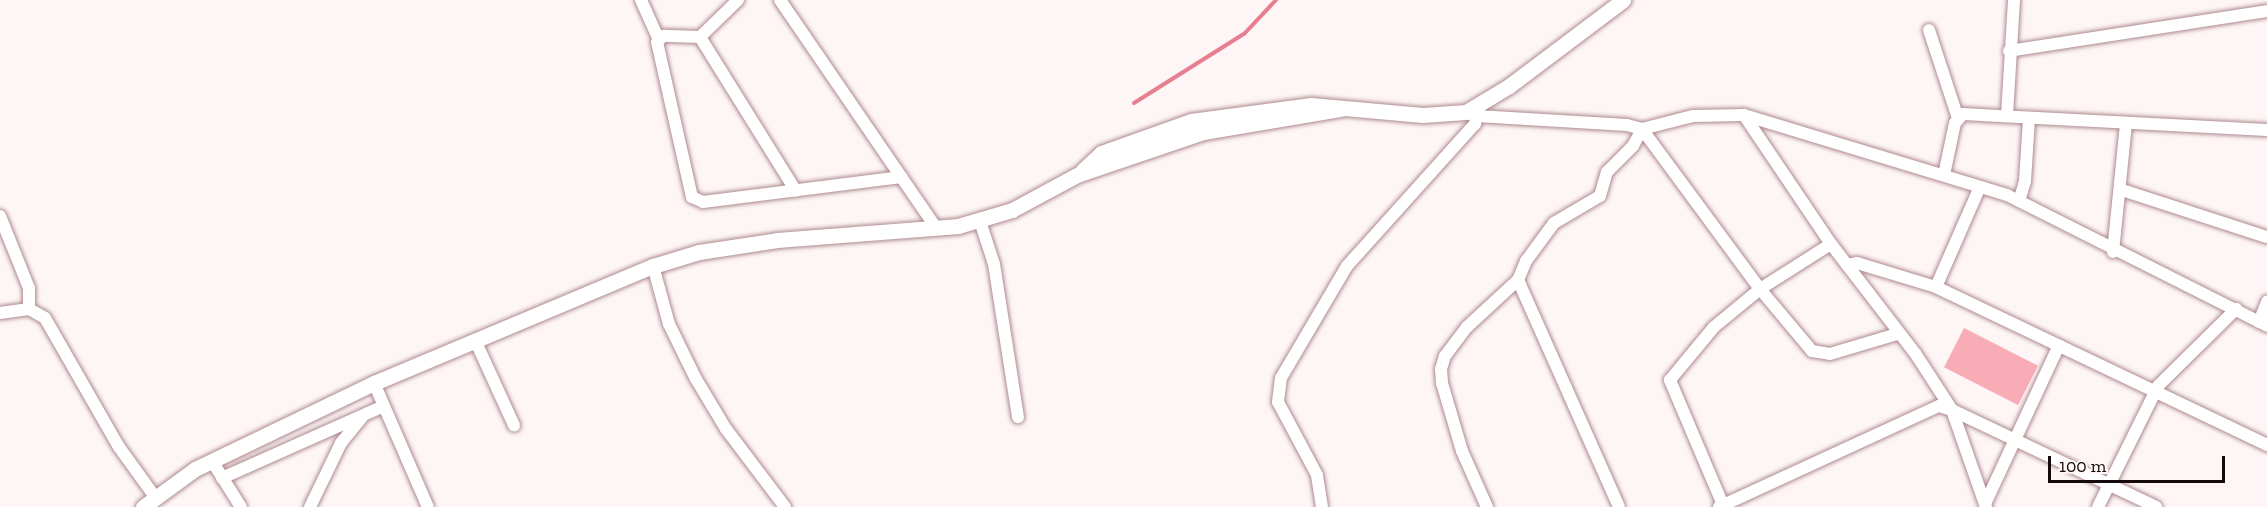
<!DOCTYPE html>
<style>
body{margin:0}
#map{position:relative;width:2267px;height:507px;overflow:hidden;background:#fef6f6;font-family:"Zilla Slab",serif}
div>[style]{position:absolute}
.green>*{inset:0;background:#f8acb6;transform-origin:0 0}
.stream>*{height:4px;margin:-2px;padding:0 2px;transform-origin:2px;border-radius:2px;background:#e77f90}
.roads{filter:drop-shadow(0 0 2px #ae898e) drop-shadow(0 0 2px #ae898e)}
.minor>*{height:12px;margin:-6px;padding:0 6px;transform-origin:6px;border-radius:6px;background:#fff}
.tertiary>*{height:15px;margin:-7.5px;padding:0 7.5px;transform-origin:7.5px;border-radius:7.5px;background:#fff}
span{translate:-50% -50%;white-space:nowrap;text-align:center;line-height:1.15;-webkit-text-stroke:6px #fef6f6;paint-order:stroke}
.scale{position:absolute;left:2048px;top:456px;width:177px;height:27px;box-sizing:border-box;border:3px solid #16090b;border-top:0;padding-left:8px;font-size:18px;line-height:21px;white-space:nowrap;color:#16090b;-webkit-text-stroke:4px #fef6f6;paint-order:stroke}
</style>
<div id="map">
<div class="green">
<i style="left:1964px;top:328px;width:83px;height:44px;rotate:27deg"></i>
</div>
<div class="stream">
<i style="left:1134px;top:103px;width:131px;rotate:-32.2deg"></i>
<i style="left:1245px;top:33px;width:45px;rotate:-46.8deg"></i>
</div>
<div class="roads">
<div class="minor">
<i style="left:641px;top:0;width:44px;rotate:65.8deg"></i>
<i style="left:738px;top:0;width:53px;rotate:135.8deg"></i>
<i style="left:700px;top:37px;width:37px;rotate:-178deg"></i>
<i style="left:663px;top:36px;width:8px;rotate:135deg"></i>
<i style="left:657px;top:42px;width:159px;rotate:77.3deg"></i>
<i style="left:692px;top:197px;width:12px;rotate:24deg"></i>
<i style="left:703px;top:202px;width:200px;rotate:-7.2deg"></i>
<i style="left:780px;top:0;width:276px;rotate:55.6deg"></i>
<i style="left:1929px;top:30px;width:93px;rotate:71.8deg"></i>
<i style="left:700px;top:37px;width:181px;rotate:58.1deg"></i>
<i style="left:2009px;top:51px;width:261px;rotate:-8.8deg"></i>
<i style="left:1744px;top:115px;width:275px;rotate:16.9deg"></i>
<i style="left:2007px;top:195px;width:291px;rotate:26.7deg"></i>
<i style="left:2007px;top:115px;width:115px;rotate:-86.5deg"></i>
<i style="left:1477px;top:116px;width:150px;rotate:3.4deg"></i>
<i style="left:1627px;top:125px;width:16px;rotate:15deg"></i>
<i style="left:1642px;top:129px;width:53px;rotate:-14.3deg"></i>
<i style="left:1693px;top:116px;width:51px;rotate:-1.1deg"></i>
<i style="left:1744px;top:115px;width:156px;rotate:56deg"></i>
<i style="left:1831px;top:244px;width:138px;rotate:52.4deg"></i>
<i style="left:1915px;top:353px;width:68px;rotate:57deg"></i>
<i style="left:1952px;top:410px;width:226px;rotate:25.4deg"></i>
<i style="left:1944px;top:175px;width:53px;rotate:-78.1deg"></i>
<i style="left:1955px;top:123px;width:12px;rotate:-48deg"></i>
<i style="left:1963px;top:114px;width:304px;rotate:3deg"></i>
<i style="left:2122px;top:190px;width:152px;rotate:18deg"></i>
<i style="left:2019px;top:201px;width:21px;rotate:-73deg"></i>
<i style="left:2025px;top:181px;width:62px;rotate:-86.3deg"></i>
<i style="left:0;top:216px;width:78px;rotate:68.1deg"></i>
<i style="left:29px;top:288px;width:21px;rotate:90deg"></i>
<i style="left:980px;top:221px;width:45px;rotate:72deg"></i>
<i style="left:994px;top:264px;width:155px;rotate:81.1deg"></i>
<i style="left:2113px;top:252px;width:128px;rotate:-84.2deg"></i>
<i style="left:1847px;top:265px;width:10px;rotate:-11deg"></i>
<i style="left:1857px;top:263px;width:83px;rotate:16.9deg"></i>
<i style="left:1936px;top:287px;width:367px;rotate:25.5deg"></i>
<i style="left:653px;top:266px;width:60px;rotate:74.6deg"></i>
<i style="left:669px;top:324px;width:61px;rotate:63.9deg"></i>
<i style="left:696px;top:379px;width:58px;rotate:59deg"></i>
<i style="left:726px;top:429px;width:98px;rotate:52.9deg"></i>
<i style="left:1518px;top:280px;width:248px;rotate:66deg"></i>
<i style="left:1936px;top:287px;width:109px;rotate:-66.3deg"></i>
<i style="left:0;top:313px;width:29px;rotate:-8deg"></i>
<i style="left:29px;top:309px;width:18px;rotate:29deg"></i>
<i style="left:45px;top:318px;width:149px;rotate:60.2deg"></i>
<i style="left:119px;top:447px;width:62px;rotate:54.2deg"></i>
<i style="left:2259px;top:322px;width:22px;rotate:-68deg"></i>
<i style="left:475px;top:340px;width:94px;rotate:65.4deg"></i>
<i style="left:374px;top:383px;width:135px;rotate:66.5deg"></i>
<i style="left:212px;top:461px;width:54px;rotate:57.8deg"></i>
<i style="left:222px;top:478px;width:177px;rotate:-24deg"></i>
<i style="left:1985px;top:504px;width:175px;rotate:-65deg"></i>
<i style="left:1723px;top:505px;width:136px;rotate:-113deg"></i>
<i style="left:1670px;top:380px;width:69px;rotate:-50.3deg"></i>
<i style="left:1714px;top:327px;width:60px;rotate:-39.6deg"></i>
<i style="left:1760px;top:289px;width:84px;rotate:-32.4deg"></i>
<i style="left:310px;top:507px;width:71px;rotate:-64.2deg"></i>
<i style="left:341px;top:443px;width:33px;rotate:-51deg"></i>
<i style="left:1322px;top:507px;width:32px;rotate:-99deg"></i>
<i style="left:1317px;top:475px;width:83px;rotate:-118.1deg"></i>
<i style="left:1278px;top:402px;width:24px;rotate:-83deg"></i>
<i style="left:1281px;top:378px;width:130px;rotate:-59.5deg"></i>
<i style="left:1347px;top:266px;width:191px;rotate:-48deg"></i>
<i style="left:1475px;top:124px;width:8px;rotate:-76deg"></i>
<i style="left:1477px;top:116px;width:8px;rotate:-157deg"></i>
<i style="left:1487px;top:507px;width:61px;rotate:-114.1deg"></i>
<i style="left:1462px;top:451px;width:71px;rotate:-106.4deg"></i>
<i style="left:1442px;top:383px;width:14px;rotate:-94deg"></i>
<i style="left:1441px;top:369px;width:14px;rotate:-73deg"></i>
<i style="left:1445px;top:356px;width:36px;rotate:-53deg"></i>
<i style="left:1467px;top:327px;width:69px;rotate:-42.7deg"></i>
<i style="left:1518px;top:280px;width:21px;rotate:-67deg"></i>
<i style="left:1526px;top:261px;width:47px;rotate:-53.6deg"></i>
<i style="left:1554px;top:223px;width:53px;rotate:-30.4deg"></i>
<i style="left:1600px;top:196px;width:25px;rotate:-74deg"></i>
<i style="left:1607px;top:172px;width:37px;rotate:-45deg"></i>
<i style="left:1633px;top:146px;width:19px;rotate:-62deg"></i>
<i style="left:1642px;top:129px;width:199px;rotate:53.6deg"></i>
<i style="left:1760px;top:289px;width:81px;rotate:50deg"></i>
<i style="left:1812px;top:351px;width:18px;rotate:9deg"></i>
<i style="left:1830px;top:354px;width:70px;rotate:-16.6deg"></i>
<i style="left:1719px;top:507px;width:242px;rotate:-24.7deg"></i>
<i style="left:1939px;top:406px;width:14px;rotate:17deg"></i>
<i style="left:1952px;top:410px;width:103px;rotate:70.7deg"></i>
<i style="left:2098px;top:507px;width:135px;rotate:-63.6deg"></i>
<i style="left:2158px;top:386px;width:110px;rotate:-44.6deg"></i>
</div>
<div class="tertiary">
<i style="left:1082px;top:171px;width:26px;rotate:-43deg"></i>
<i style="left:1101px;top:153px;width:96px;rotate:-19.6deg"></i>
<i style="left:1191px;top:121px;width:121px;rotate:-7.6deg"></i>
<i style="left:1311px;top:105px;width:112px;rotate:5.1deg"></i>
<i style="left:1423px;top:115px;width:43px;rotate:-4deg"></i>
<i style="left:1466px;top:112px;width:50px;rotate:-31.2deg"></i>
<i style="left:1509px;top:86px;width:143px;rotate:-37deg"></i>
<i style="left:143px;top:507px;width:64px;rotate:-36.2deg"></i>
<i style="left:195px;top:469px;width:199px;rotate:-25.7deg"></i>
<i style="left:374px;top:383px;width:303px;rotate:-22.8deg"></i>
<i style="left:653px;top:266px;width:48px;rotate:-16.9deg"></i>
<i style="left:699px;top:252px;width:79px;rotate:-8.7deg"></i>
<i style="left:777px;top:240px;width:182px;rotate:-4.4deg"></i>
<i style="left:958px;top:226px;width:56px;rotate:-16.5deg"></i>
<i style="left:1012px;top:210px;width:74px;rotate:-28.3deg"></i>
<i style="left:1077px;top:175px;width:133px;rotate:-18.8deg"></i>
<i style="left:1203px;top:132px;width:140px;rotate:-9.5deg"></i>
</div>
</div>
<div class="scale">100 m</div>
</div>
